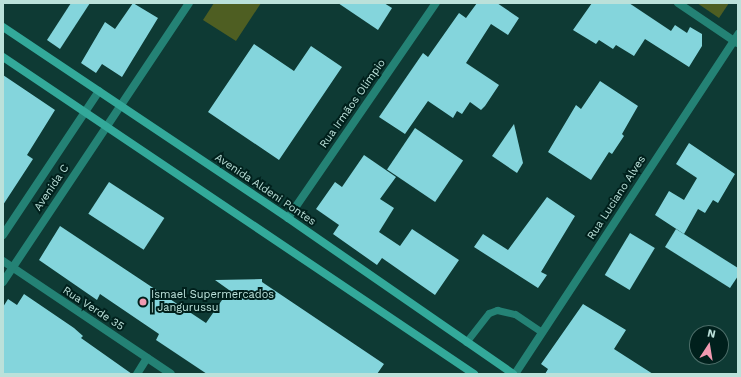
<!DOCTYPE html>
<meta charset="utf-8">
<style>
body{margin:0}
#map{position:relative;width:741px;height:377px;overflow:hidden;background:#0e3a34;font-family:"Work Sans",sans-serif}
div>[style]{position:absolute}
.green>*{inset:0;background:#4e5e22}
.building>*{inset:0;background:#84d5dc;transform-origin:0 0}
.lane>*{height:7px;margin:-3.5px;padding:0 3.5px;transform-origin:3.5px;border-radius:3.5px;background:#248275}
.street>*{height:8px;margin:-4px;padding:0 4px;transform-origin:4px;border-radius:4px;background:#248275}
.secondary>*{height:8px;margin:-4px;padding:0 4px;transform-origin:4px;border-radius:4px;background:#33a99a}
.dots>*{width:11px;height:11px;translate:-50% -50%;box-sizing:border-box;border:2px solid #00201c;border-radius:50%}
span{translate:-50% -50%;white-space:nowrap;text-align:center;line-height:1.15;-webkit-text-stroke:4px #00201c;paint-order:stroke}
.street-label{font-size:11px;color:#bbe1da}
.poi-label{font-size:11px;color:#bbe1da}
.left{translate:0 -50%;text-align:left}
.frame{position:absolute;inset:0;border:4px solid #bbe1da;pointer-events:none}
.north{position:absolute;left:689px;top:325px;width:40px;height:40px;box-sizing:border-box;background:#00201c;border:1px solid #4b6d68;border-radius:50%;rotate:12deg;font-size:11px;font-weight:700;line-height:16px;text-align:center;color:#bbe1da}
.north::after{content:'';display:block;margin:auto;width:14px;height:18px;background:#f19ab1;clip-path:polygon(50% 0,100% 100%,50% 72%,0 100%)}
</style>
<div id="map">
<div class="green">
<i style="clip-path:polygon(214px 3px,261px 3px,236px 41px,203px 20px)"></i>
<i style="clip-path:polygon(697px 3px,729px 3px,719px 18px)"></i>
</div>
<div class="building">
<i style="clip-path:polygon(71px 3px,90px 3px,60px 49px,47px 40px)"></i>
<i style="clip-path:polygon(133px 3px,158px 18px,122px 77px,102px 64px,96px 73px,81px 63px,105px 22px,115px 29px)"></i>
<i style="clip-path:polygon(338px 3px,384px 3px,392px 8px,378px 30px)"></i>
<i style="clip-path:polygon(477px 3px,497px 3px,519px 18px,508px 35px,491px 24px,466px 63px,499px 85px,485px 106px,481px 110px,470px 102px,462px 114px,457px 111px,453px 118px,428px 101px,405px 134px,379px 117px,423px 53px,428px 57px,459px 13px,466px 18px)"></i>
<i style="clip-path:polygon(592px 3px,629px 3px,671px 31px,675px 25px,687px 33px,690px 27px,702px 34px,702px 46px,689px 67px,645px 39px,634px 56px,616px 45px,613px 49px,599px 40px,596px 44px,573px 30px)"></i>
<i style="clip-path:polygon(254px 44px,294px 71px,311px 46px,342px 67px,279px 160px,208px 112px)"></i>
<i style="clip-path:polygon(3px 75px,55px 110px,27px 155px,33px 159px,3px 205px)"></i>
<i style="clip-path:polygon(600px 81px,638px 106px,622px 134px,624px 136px,612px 154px,609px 152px,591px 180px,548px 152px,576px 105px,581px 109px)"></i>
<i style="clip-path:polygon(514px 124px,523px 163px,517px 173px,492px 156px)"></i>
<i style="left:415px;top:128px;width:58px;height:50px;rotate:34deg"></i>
<i style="clip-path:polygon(689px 143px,735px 174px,718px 203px,713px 200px,705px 213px,698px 209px,684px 234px,655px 215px,669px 191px,684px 200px,697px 178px,676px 164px)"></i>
<i style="clip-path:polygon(364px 155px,396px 177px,380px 199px,394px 208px,379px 232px,400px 246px,412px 229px,459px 260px,435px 295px,382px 258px,377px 265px,333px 234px,339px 225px,316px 209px,335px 182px,342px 187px)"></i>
<i style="left:109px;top:182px;width:66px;height:38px;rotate:33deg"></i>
<i style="clip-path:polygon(547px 197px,575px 216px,541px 272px,547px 275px,538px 288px,474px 247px,483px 234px,508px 250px)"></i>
<i style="clip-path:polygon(60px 226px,206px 323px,229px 290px,215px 280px,262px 279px,262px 282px,384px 364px,377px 374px,207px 374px,156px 340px,159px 334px,100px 294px,97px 300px,39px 260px)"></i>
<i style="clip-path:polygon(676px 229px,738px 268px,738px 276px,730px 288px,665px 247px)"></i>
<i style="left:630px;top:233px;width:29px;height:49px;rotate:31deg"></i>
<i style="clip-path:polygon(24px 294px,74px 328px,83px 336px,81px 338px,132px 374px,3px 374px,3px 307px,8px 299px,17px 305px)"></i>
<i style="clip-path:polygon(583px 304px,626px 330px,614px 349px,653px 374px,545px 374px,548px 369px,541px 364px)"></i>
</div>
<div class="lane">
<i style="left:466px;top:342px;width:37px;rotate:-52deg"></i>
<i style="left:489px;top:313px;width:9px;rotate:-21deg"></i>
<i style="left:497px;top:310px;width:18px;rotate:13deg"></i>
<i style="left:515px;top:314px;width:32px;rotate:34deg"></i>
</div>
<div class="street">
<i style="left:678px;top:3px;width:71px;rotate:34.1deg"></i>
<i style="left:288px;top:218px;width:261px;rotate:-55.5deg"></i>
<i style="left:3px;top:235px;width:173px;rotate:-56.3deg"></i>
<i style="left:3px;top:261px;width:202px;rotate:33.9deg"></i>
<i style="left:3px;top:282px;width:335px;rotate:-56.3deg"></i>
<i style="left:137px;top:374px;width:19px;rotate:-58deg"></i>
<i style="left:515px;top:374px;width:407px;rotate:-56.7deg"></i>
</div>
<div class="secondary">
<i style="left:3px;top:27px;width:343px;rotate:33.8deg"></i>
<i style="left:288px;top:218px;width:274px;rotate:34.7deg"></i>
<i style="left:3px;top:57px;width:568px;rotate:33.94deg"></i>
</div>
<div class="dots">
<i style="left:143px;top:302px;background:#f19ab1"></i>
</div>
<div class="street-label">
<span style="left:353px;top:104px;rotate:-55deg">Rua Irmãos Olímpio</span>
<span style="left:52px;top:188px;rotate:-56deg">Avenida C</span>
<span style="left:265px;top:190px;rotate:34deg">Avenida Aldeni Pontes</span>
<span style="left:617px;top:198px;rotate:-57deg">Rua Luciano Alves</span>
<span style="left:93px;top:309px;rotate:33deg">Rua Verde 35</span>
</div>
<div class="poi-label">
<span class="left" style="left:151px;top:302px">Ismael Supermercados<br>| Jangurussu</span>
</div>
<div class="frame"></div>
<div class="north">N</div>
</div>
